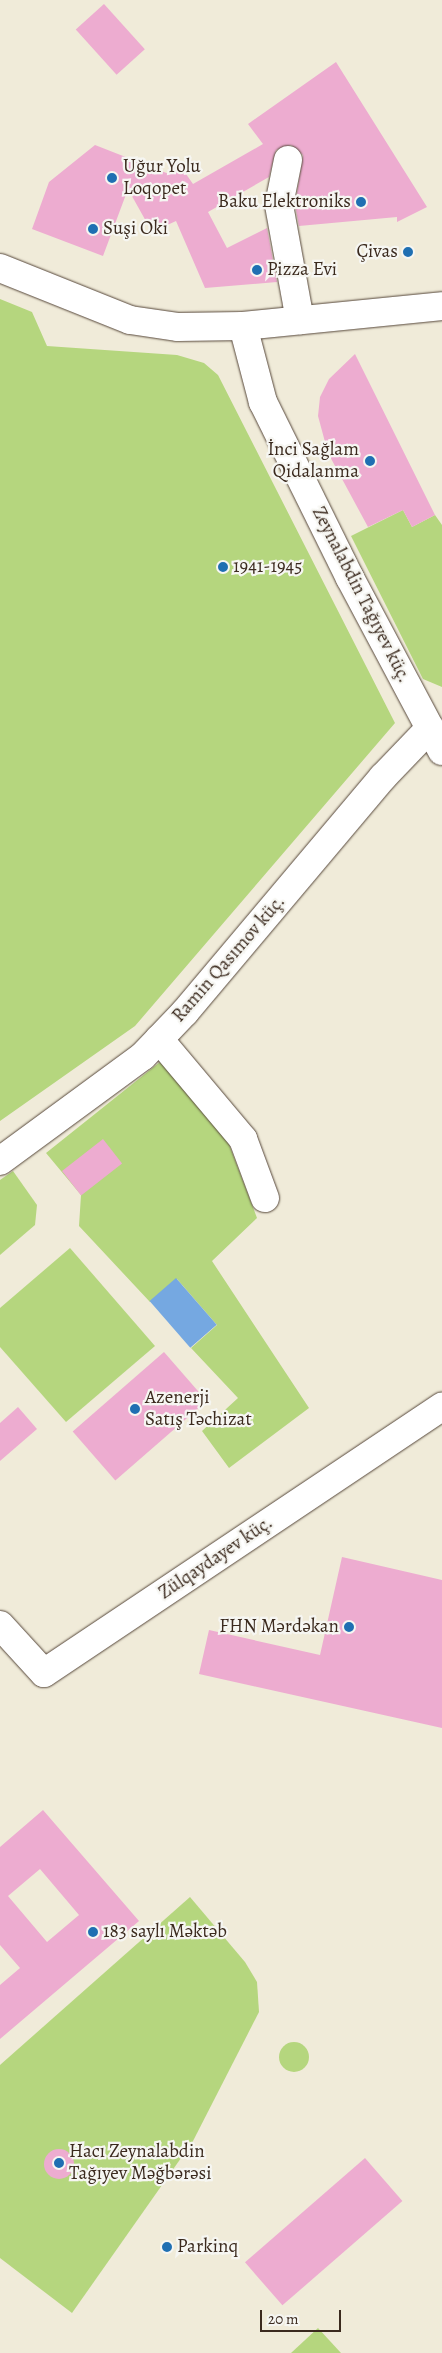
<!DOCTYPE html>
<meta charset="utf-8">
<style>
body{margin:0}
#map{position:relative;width:442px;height:2353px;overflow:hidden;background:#f0ebd9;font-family:Alegreya,serif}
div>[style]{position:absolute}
.green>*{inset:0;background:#b5d67e}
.round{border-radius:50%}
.water>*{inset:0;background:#75a8e1;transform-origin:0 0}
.building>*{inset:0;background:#edacd0;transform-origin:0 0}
.roads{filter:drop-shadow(0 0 1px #56473a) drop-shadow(0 0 1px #56473a)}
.minor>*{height:28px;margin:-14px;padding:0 14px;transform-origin:14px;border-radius:14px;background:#fff}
.major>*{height:28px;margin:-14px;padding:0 14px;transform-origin:14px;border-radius:14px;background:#fff}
.dots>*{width:14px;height:14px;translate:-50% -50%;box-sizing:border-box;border:2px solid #f6f6f2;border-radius:50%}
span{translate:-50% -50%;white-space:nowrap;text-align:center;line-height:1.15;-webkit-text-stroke:4.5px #f6f6f2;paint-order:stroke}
.poi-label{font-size:19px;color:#3b2a1e}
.left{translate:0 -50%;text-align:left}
.right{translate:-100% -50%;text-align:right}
.street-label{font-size:19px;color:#3b2a1e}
.scale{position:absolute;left:260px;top:2310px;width:81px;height:22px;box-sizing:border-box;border:2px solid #3b2a1e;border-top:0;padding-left:6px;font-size:15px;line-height:18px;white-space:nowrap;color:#3b2a1e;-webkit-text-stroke:4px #f6f6f2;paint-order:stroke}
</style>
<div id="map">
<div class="green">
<i style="clip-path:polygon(0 299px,32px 312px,47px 346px,177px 355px,204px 363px,218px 375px,395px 723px,135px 1026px,0 1121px)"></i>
<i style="clip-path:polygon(403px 510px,412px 527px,435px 515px,442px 525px,442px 687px,423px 679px,351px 536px)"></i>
<i style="clip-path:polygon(160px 1062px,227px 1139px,257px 1218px,212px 1261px,309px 1408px,229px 1468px,202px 1431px,238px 1398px,191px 1348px,217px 1325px,177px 1279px,150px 1302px,79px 1226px,81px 1195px,46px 1153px)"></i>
<i style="clip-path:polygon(13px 1171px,37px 1205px,35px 1225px,0 1255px,0 1180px)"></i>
<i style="clip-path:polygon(70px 1248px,155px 1346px,66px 1422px,0 1347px,0 1308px)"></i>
<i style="clip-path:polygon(190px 1897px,245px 1962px,257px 1982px,259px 2012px,193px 2141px,72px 2313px,0 2258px,0 2065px)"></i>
<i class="round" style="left:279px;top:2042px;width:30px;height:30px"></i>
<i style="clip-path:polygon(318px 2328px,341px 2353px,291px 2353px)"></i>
</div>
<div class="water">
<i style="left:176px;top:1278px;width:62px;height:35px;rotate:49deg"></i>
</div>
<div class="building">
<i style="left:104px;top:4px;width:61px;height:38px;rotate:48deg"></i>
<i style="clip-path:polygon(336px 62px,427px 207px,397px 222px,397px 217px,299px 226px,295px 205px,303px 155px,291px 145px,276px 150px,269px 177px,208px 212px,227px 248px,267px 228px,277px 282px,205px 288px,176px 221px,152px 232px,128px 189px,103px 256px,32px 229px,49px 182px,95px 145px,169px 174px,177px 161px,193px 184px,263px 144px,248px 124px)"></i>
<i style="clip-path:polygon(355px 354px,435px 515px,412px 527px,403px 510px,368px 527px,328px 453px,318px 416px,320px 397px,329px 379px)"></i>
<i style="left:103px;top:1139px;width:31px;height:52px;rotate:52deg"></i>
<i style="left:164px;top:1352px;width:65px;height:121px;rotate:49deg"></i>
<i style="clip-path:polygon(18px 1407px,37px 1429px,0 1461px,0 1423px)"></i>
<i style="clip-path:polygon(342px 1557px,442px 1580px,442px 1728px,199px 1674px,209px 1630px,320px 1655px)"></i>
<i style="clip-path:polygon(evenodd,43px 1810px,139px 1921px,0 2039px,0 1985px,20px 1968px,0 1945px,0 1847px,43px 1810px,40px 1869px,79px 1915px,47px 1942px,8px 1896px,40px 1869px)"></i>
<i class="round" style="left:44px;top:2149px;width:30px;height:30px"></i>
<i style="left:365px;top:2158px;width:57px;height:159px;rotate:49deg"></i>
</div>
<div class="roads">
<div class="minor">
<i style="left:288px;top:160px;width:46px;rotate:101.3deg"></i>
<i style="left:279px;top:205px;width:117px;rotate:79.7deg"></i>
<i style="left:243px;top:326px;width:79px;rotate:75.3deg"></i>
<i style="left:263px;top:402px;width:196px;rotate:63.7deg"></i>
<i style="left:350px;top:578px;width:196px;rotate:62deg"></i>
<i style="left:159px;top:1039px;width:131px;rotate:50deg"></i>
<i style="left:243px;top:1139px;width:63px;rotate:69.6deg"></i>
<i style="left:0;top:1161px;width:177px;rotate:-36.3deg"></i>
<i style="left:143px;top:1056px;width:61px;rotate:-46.3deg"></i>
<i style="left:185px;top:1012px;width:307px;rotate:-49.9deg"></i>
<i style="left:383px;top:777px;width:68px;rotate:-46.2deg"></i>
<i style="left:0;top:1625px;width:65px;rotate:47.5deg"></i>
<i style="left:44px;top:1673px;width:479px;rotate:-33.8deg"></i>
</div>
<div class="major">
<i style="left:0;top:268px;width:140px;rotate:21.8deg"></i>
<i style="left:130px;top:320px;width:49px;rotate:8.3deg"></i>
<i style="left:178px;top:327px;width:65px;rotate:-0.9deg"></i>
<i style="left:243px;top:326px;width:200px;rotate:-5.7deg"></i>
</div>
</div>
<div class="dots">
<i style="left:112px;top:178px;background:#1f6fb2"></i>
<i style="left:361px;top:202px;background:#1f6fb2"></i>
<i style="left:93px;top:229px;background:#1f6fb2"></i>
<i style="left:408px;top:252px;background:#1f6fb2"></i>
<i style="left:257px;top:270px;background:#1f6fb2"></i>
<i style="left:370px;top:461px;background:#1f6fb2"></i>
<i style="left:223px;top:567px;background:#1f6fb2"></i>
<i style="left:135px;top:1409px;background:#1f6fb2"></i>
<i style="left:349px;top:1627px;background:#1f6fb2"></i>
<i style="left:93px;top:1932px;background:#1f6fb2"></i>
<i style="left:59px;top:2163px;background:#1f6fb2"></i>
<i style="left:167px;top:2247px;background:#1f6fb2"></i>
</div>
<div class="poi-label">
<span class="left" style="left:123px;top:178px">Uğur Yolu<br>Loqopet</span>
<span class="right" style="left:351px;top:202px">Baku Elektroniks</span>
<span class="left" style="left:103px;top:229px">Suşi Oki</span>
<span class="right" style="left:398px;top:252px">Çivas</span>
<span class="left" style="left:267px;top:270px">Pizza Evi</span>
<span class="right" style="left:359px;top:461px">İnci Sağlam<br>Qidalanma</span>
<span class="left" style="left:233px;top:567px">1941-1945</span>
<span class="left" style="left:145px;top:1409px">Azenerji<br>Satış Təchizat</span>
<span class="right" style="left:339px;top:1627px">FHN Mərdəkan</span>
<span class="left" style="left:103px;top:1932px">183 saylı Məktəb</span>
<span class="left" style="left:69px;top:2163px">Hacı Zeynalabdin<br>Tağıyev Məğbərəsi</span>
<span class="left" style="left:177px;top:2247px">Parkinq</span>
</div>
<div class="street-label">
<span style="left:361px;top:595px;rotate:63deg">Zeynalabdin Tağıyev küç.</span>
<span style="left:229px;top:959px;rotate:-49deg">Ramin Qasımov küç.</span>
<span style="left:216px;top:1558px;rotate:-34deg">Zülqaydayev küç.</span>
</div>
<div class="scale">20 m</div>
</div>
